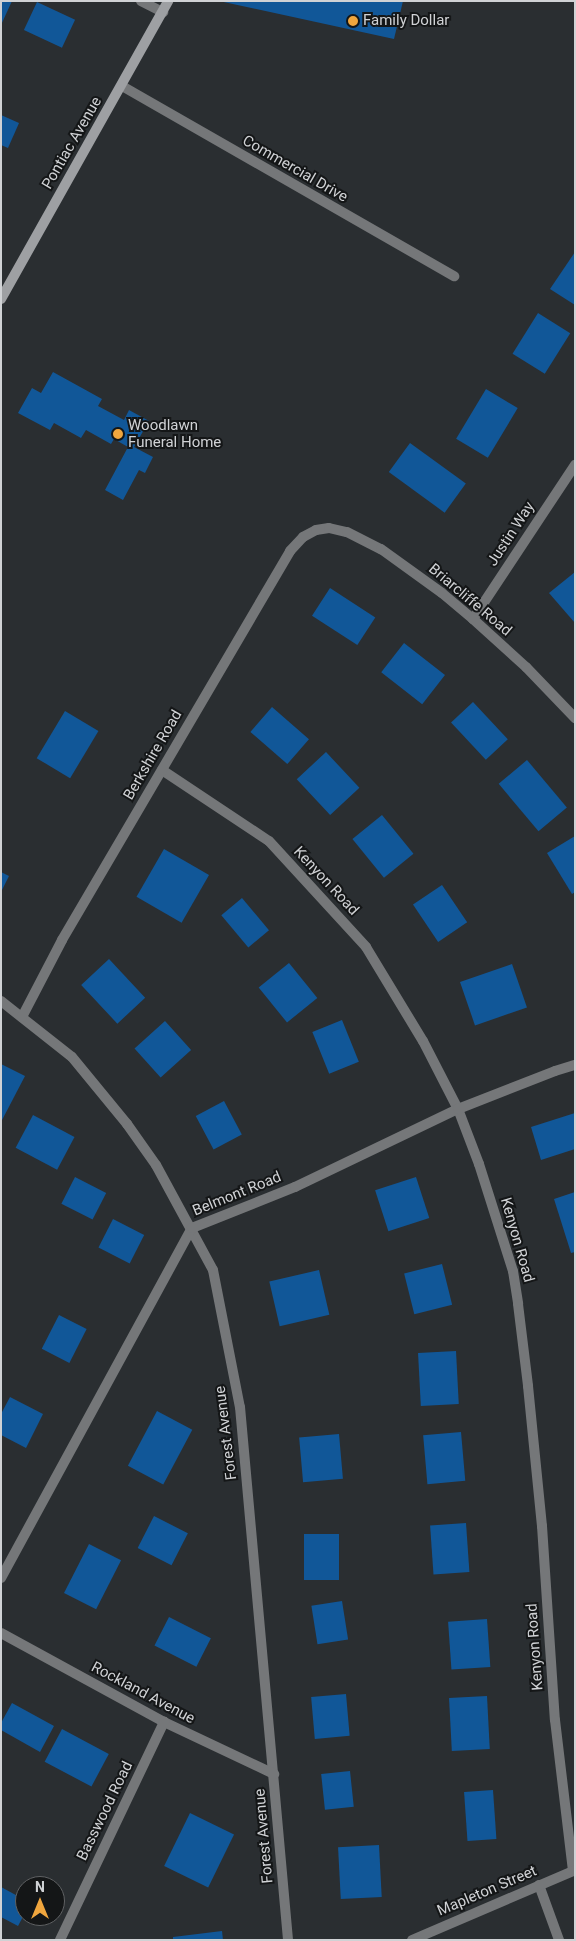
<!DOCTYPE html>
<style>
body{margin:0}
#map{position:relative;width:576px;height:1941px;overflow:hidden;background:#2a2e31;font-family:Roboto,sans-serif}
div>[style]{position:absolute}
.building>*{inset:0;background:#115798;transform-origin:0 0}
.street>*{height:10px;margin:-5px;padding:0 5px;transform-origin:5px;border-radius:5px;background:#757779}
.secondary>*{height:10px;margin:-5px;padding:0 5px;transform-origin:5px;border-radius:5px;background:#9ea0a3}
.dots>*{width:14px;height:14px;translate:-50% -50%;box-sizing:border-box;border:2px solid #141617;border-radius:50%}
span{translate:-50% -50%;white-space:nowrap;text-align:center;line-height:1.15;-webkit-text-stroke:4px #141617;paint-order:stroke}
.poi-label{font-size:15px;color:#d0d2d5}
.left{translate:0 -50%;text-align:left}
.street-label{font-size:15px;color:#d0d2d5}
.frame{position:absolute;inset:0;border:2px solid #d0d2d5;pointer-events:none}
.north{position:absolute;left:15px;top:1876px;width:50px;height:50px;box-sizing:border-box;background:#141617;border:1px solid #5f6163;border-radius:50%;rotate:0deg;font-size:14px;font-weight:700;line-height:20px;text-align:center;color:#d0d2d5}
.north::after{content:'';display:block;margin:auto;width:18px;height:22px;background:#f0a63e;clip-path:polygon(50% 0,100% 100%,50% 72%,0 100%)}
</style>
<div id="map">
<div class="building">
<i style="clip-path:polygon(1px 1px,12px 1px,1px 25px)"></i>
<i style="clip-path:polygon(219px 1px,403px 1px,394px 39px)"></i>
<i style="left:37px;top:2px;width:42px;height:31px;rotate:25deg"></i>
<i style="clip-path:polygon(1px 115px,19px 123px,8px 148px,1px 145px)"></i>
<i style="clip-path:polygon(575px 252px,575px 305px,550px 289px)"></i>
<i style="left:538px;top:313px;width:38px;height:48px;rotate:32deg"></i>
<i style="clip-path:polygon(53px 372px,102px 399px,98px 406px,124px 420px,129px 410px,149px 421px,134px 447px,153px 457px,145px 473px,139px 470px,123px 500px,105px 490px,128px 447px,114px 439px,111px 444px,86px 430px,81px 438px,54px 423px,50px 430px,18px 413px,32px 388px,41px 393px)"></i>
<i style="left:486px;top:389px;width:37px;height:58px;rotate:31deg"></i>
<i style="left:410px;top:443px;width:69px;height:36px;rotate:36deg"></i>
<i style="clip-path:polygon(575px 572px,575px 623px,549px 593px)"></i>
<i style="left:330px;top:588px;width:54px;height:33px;rotate:33deg"></i>
<i style="left:404px;top:643px;width:52px;height:37px;rotate:38deg"></i>
<i style="left:473px;top:702px;width:51px;height:30px;rotate:47deg"></i>
<i style="left:272px;top:707px;width:49px;height:33px;rotate:41deg"></i>
<i style="left:65px;top:711px;width:39px;height:55px;rotate:31deg"></i>
<i style="left:326px;top:752px;width:49px;height:40px;rotate:47deg"></i>
<i style="left:527px;top:760px;width:62px;height:37px;rotate:50deg"></i>
<i style="left:382px;top:815px;width:50px;height:38px;rotate:51deg"></i>
<i style="clip-path:polygon(575px 836px,575px 892px,572px 894px,547px 853px)"></i>
<i style="left:164px;top:849px;width:52px;height:55px;rotate:30deg"></i>
<i style="clip-path:polygon(1px 872px,9px 876px,1px 892px)"></i>
<i style="left:442px;top:885px;width:45px;height:35px;rotate:56deg"></i>
<i style="left:242px;top:898px;width:42px;height:27px;rotate:50deg"></i>
<i style="left:109px;top:959px;width:53px;height:38px;rotate:47deg"></i>
<i style="left:289px;top:963px;width:45px;height:39px;rotate:51deg"></i>
<i style="left:512px;top:964px;width:46px;height:55px;rotate:71deg"></i>
<i style="left:342px;top:1020px;width:45px;height:32px;rotate:68deg"></i>
<i style="left:165px;top:1021px;width:39px;height:41px;rotate:48deg"></i>
<i style="clip-path:polygon(1px 1064px,25px 1076px,1px 1122px)"></i>
<i style="left:224px;top:1101px;width:38px;height:32px;rotate:62deg"></i>
<i style="clip-path:polygon(575px 1113px,575px 1149px,541px 1160px,531px 1127px)"></i>
<i style="left:33px;top:1115px;width:47px;height:37px;rotate:28deg"></i>
<i style="left:75px;top:1177px;width:35px;height:30px;rotate:27deg"></i>
<i style="left:416px;top:1177px;width:43px;height:43px;rotate:72deg"></i>
<i style="clip-path:polygon(575px 1192px,575px 1252px,571px 1253px,554px 1199px)"></i>
<i style="left:113px;top:1219px;width:35px;height:32px;rotate:27deg"></i>
<i style="left:442px;top:1264px;width:42px;height:39px;rotate:76deg"></i>
<i style="left:319px;top:1270px;width:46px;height:51px;rotate:77deg"></i>
<i style="left:59px;top:1315px;width:31px;height:38px;rotate:27deg"></i>
<i style="left:456px;top:1351px;width:53px;height:38px;rotate:87deg"></i>
<i style="clip-path:polygon(10px 1397px,43px 1414px,26px 1448px,1px 1435px,1px 1414px)"></i>
<i style="left:157px;top:1411px;width:40px;height:62px;rotate:28deg"></i>
<i style="left:461px;top:1432px;width:49px;height:38px;rotate:85deg"></i>
<i style="left:339px;top:1434px;width:45px;height:40px;rotate:85deg"></i>
<i style="left:154px;top:1516px;width:38px;height:36px;rotate:27deg"></i>
<i style="left:466px;top:1523px;width:49px;height:36px;rotate:86deg"></i>
<i style="left:304px;top:1534px;width:35px;height:46px"></i>
<i style="left:89px;top:1544px;width:36px;height:55px;rotate:27deg"></i>
<i style="left:342px;top:1601px;width:39px;height:31px;rotate:81deg"></i>
<i style="left:169px;top:1617px;width:47px;height:32px;rotate:27deg"></i>
<i style="left:487px;top:1619px;width:48px;height:39px;rotate:86deg"></i>
<i style="left:346px;top:1694px;width:42px;height:35px;rotate:85deg"></i>
<i style="left:487px;top:1696px;width:53px;height:38px;rotate:87deg"></i>
<i style="clip-path:polygon(12px 1703px,54px 1726px,40px 1752px,1px 1730px,1px 1723px)"></i>
<i style="left:62px;top:1729px;width:53px;height:37px;rotate:28deg"></i>
<i style="left:350px;top:1771px;width:36px;height:29px;rotate:84deg"></i>
<i style="left:493px;top:1790px;width:49px;height:29px;rotate:86deg"></i>
<i style="left:190px;top:1813px;width:49px;height:59px;rotate:26deg"></i>
<i style="left:379px;top:1845px;width:52px;height:41px;rotate:87deg"></i>
<i style="clip-path:polygon(1px 1887px,25px 1900px,25px 1913px,18px 1926px,1px 1917px)"></i>
<i style="clip-path:polygon(222px 1931px,223px 1940px,173px 1940px,173px 1937px)"></i>
</div>
<div class="street">
<i style="left:141px;top:1px;width:25px;rotate:27deg"></i>
<i style="left:122px;top:86px;width:383px;rotate:29.8deg"></i>
<i style="left:473px;top:619px;width:185px;rotate:-56.5deg"></i>
<i style="left:162px;top:770px;width:128px;rotate:33.6deg"></i>
<i style="left:269px;top:841px;width:144px;rotate:47.5deg"></i>
<i style="left:366px;top:947px;width:110px;rotate:58.8deg"></i>
<i style="left:423px;top:1041px;width:76px;rotate:62.8deg"></i>
<i style="left:458px;top:1109px;width:59px;rotate:69.1deg"></i>
<i style="left:479px;top:1164px;width:112px;rotate:72.4deg"></i>
<i style="left:513px;top:1271px;width:33px;rotate:81deg"></i>
<i style="left:518px;top:1304px;width:83px;rotate:83deg"></i>
<i style="left:528px;top:1386px;width:141px;rotate:84.3deg"></i>
<i style="left:542px;top:1526px;width:194px;rotate:86.2deg"></i>
<i style="left:555px;top:1720px;width:152px;rotate:83.2deg"></i>
<i style="left:1px;top:1001px;width:90px;rotate:38.3deg"></i>
<i style="left:72px;top:1057px;width:87px;rotate:50.6deg"></i>
<i style="left:127px;top:1124px;width:50px;rotate:54.7deg"></i>
<i style="left:156px;top:1165px;width:119px;rotate:61.5deg"></i>
<i style="left:213px;top:1270px;width:140px;rotate:78.9deg"></i>
<i style="left:240px;top:1407px;width:535px;rotate:84.85deg"></i>
<i style="left:22px;top:1017px;width:87px;rotate:-62.5deg"></i>
<i style="left:62px;top:940px;width:451px;rotate:-59.6deg"></i>
<i style="left:290px;top:551px;width:19px;rotate:-47deg"></i>
<i style="left:303px;top:537px;width:15px;rotate:-28deg"></i>
<i style="left:316px;top:530px;width:13px;rotate:-9deg"></i>
<i style="left:329px;top:528px;width:18px;rotate:13deg"></i>
<i style="left:347px;top:532px;width:38px;rotate:27deg"></i>
<i style="left:381px;top:549px;width:75px;rotate:35.8deg"></i>
<i style="left:442px;top:593px;width:40px;rotate:40deg"></i>
<i style="left:473px;top:619px;width:72px;rotate:42.2deg"></i>
<i style="left:526px;top:667px;width:71px;rotate:46.1deg"></i>
<i style="left:1px;top:1578px;width:399px;rotate:-61.4deg"></i>
<i style="left:192px;top:1228px;width:111px;rotate:-21.7deg"></i>
<i style="left:295px;top:1187px;width:181px;rotate:-25.6deg"></i>
<i style="left:458px;top:1109px;width:104px;rotate:-21.4deg"></i>
<i style="left:555px;top:1071px;width:21px;rotate:-17deg"></i>
<i style="left:1px;top:1633px;width:186px;rotate:28.6deg"></i>
<i style="left:164px;top:1722px;width:122px;rotate:25.3deg"></i>
<i style="left:539px;top:1885px;width:59px;rotate:70deg"></i>
<i style="left:60px;top:1940px;width:242px;rotate:-64.5deg"></i>
<i style="left:412px;top:1940px;width:177px;rotate:-23.2deg"></i>
</div>
<div class="secondary">
<i style="left:1px;top:299px;width:342px;rotate:-60.7deg"></i>
</div>
<div class="dots">
<i style="left:353px;top:21px;background:#f0a63e"></i>
<i style="left:118px;top:434px;background:#f0a63e"></i>
</div>
<div class="poi-label">
<span class="left" style="left:363px;top:21px">Family Dollar</span>
<span class="left" style="left:128px;top:434px">Woodlawn<br>Funeral Home</span>
</div>
<div class="street-label">
<span style="left:72px;top:143px;rotate:-60deg">Pontiac Avenue</span>
<span style="left:295px;top:169px;rotate:30deg">Commercial Drive</span>
<span style="left:511px;top:534px;rotate:-57deg">Justin Way</span>
<span style="left:470px;top:600px;rotate:40deg">Briarcliffe Road</span>
<span style="left:153px;top:755px;rotate:-60deg">Berkshire Road</span>
<span style="left:326px;top:881px;rotate:47deg">Kenyon Road</span>
<span style="left:237px;top:1194px;rotate:-22deg">Belmont Road</span>
<span style="left:517px;top:1240px;rotate:74deg">Kenyon Road</span>
<span style="left:226px;top:1433px;rotate:-97deg">Forest Avenue</span>
<span style="left:535px;top:1647px;rotate:-94deg">Kenyon Road</span>
<span style="left:143px;top:1693px;rotate:28deg">Rockland Avenue</span>
<span style="left:105px;top:1811px;rotate:-64deg">Basswood Road</span>
<span style="left:264px;top:1836px;rotate:-95deg">Forest Avenue</span>
<span style="left:487px;top:1891px;rotate:-23deg">Mapleton Street</span>
</div>
<div class="frame"></div>
<div class="north">N</div>
</div>
